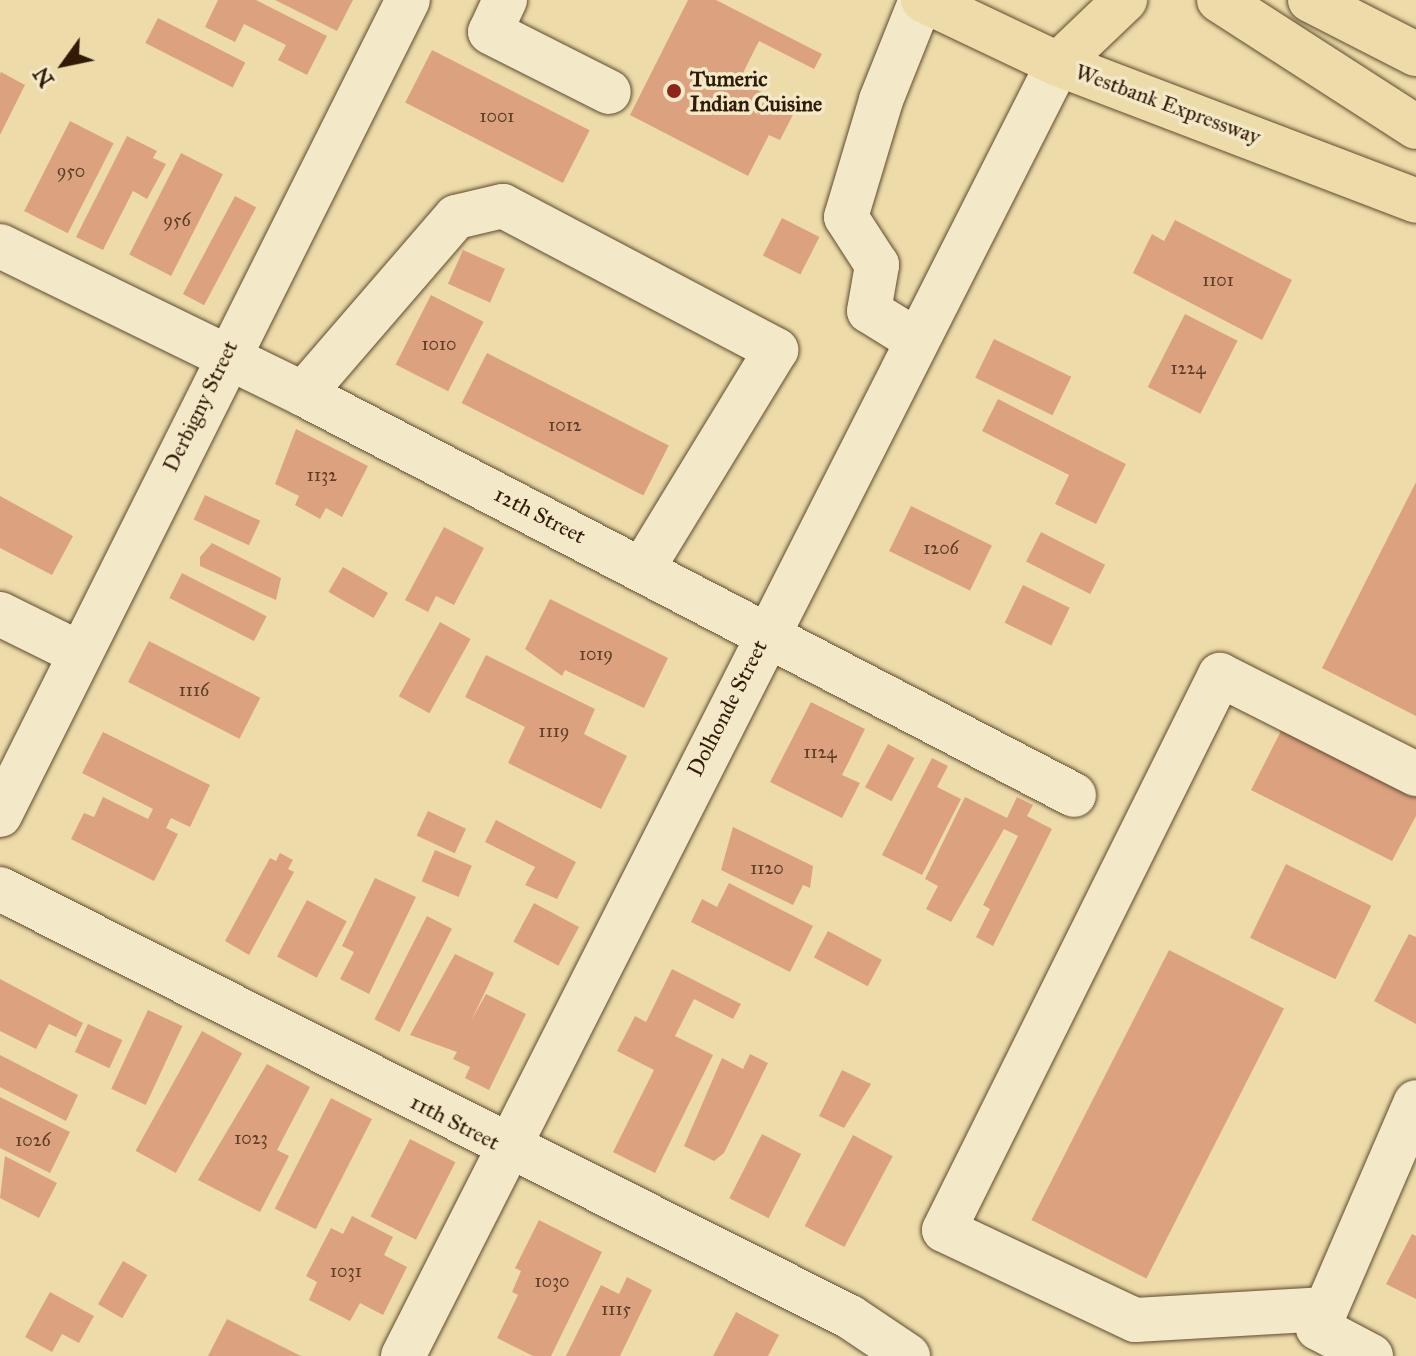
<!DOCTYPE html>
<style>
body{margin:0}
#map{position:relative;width:1416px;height:1356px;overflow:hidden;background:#eddca9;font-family:"IM FELL Great Primer",serif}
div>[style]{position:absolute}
.building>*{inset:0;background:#dca280;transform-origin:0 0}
.roads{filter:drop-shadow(0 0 2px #604b30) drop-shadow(0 0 2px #604b30)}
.minor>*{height:44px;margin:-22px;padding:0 22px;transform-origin:22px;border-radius:22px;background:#f3e8c7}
.major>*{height:44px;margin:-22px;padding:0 22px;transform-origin:22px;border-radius:22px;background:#eddca9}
.highway>*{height:44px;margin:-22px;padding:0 22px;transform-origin:22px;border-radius:22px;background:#eddca9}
.dots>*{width:22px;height:22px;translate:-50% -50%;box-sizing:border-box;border:4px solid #f3e8c7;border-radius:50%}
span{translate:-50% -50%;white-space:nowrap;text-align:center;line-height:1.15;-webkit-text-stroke:7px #f3e8c7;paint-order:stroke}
.number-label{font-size:18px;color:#5c3d26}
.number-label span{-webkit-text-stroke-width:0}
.poi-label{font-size:22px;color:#311b08;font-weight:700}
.left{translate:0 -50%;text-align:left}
.street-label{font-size:22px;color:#311b08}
.north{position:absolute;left:24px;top:24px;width:80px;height:80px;-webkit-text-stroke:6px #f3e8c7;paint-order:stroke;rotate:237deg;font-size:22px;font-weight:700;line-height:32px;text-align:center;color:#311b08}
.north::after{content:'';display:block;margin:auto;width:28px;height:36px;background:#311b08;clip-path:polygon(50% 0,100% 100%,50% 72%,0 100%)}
</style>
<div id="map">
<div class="building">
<i style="clip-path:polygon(218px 0,256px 0,327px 36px,307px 75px,278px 60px,286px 45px,244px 24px,235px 42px,205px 27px)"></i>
<i style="clip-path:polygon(275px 0,353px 0,337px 31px)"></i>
<i style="clip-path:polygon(688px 0,716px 0,822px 54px,814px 69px,759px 41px,739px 81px,796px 109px,780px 140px,769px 135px,748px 176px,630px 115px)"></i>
<i style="left:158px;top:18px;width:98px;height:28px;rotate:27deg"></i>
<i style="left:432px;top:50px;width:177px;height:59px;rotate:27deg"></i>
<i style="clip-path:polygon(1px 72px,25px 85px,0 135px,0 74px)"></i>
<i style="left:70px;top:121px;width:49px;height:101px;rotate:27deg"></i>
<i style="clip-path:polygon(127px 136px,157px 151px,153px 158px,166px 164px,147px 199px,133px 191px,103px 250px,76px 237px)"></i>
<i style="left:181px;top:153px;width:47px;height:114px;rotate:27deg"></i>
<i style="left:235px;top:196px;width:24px;height:111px;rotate:28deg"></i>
<i style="left:782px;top:218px;width:42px;height:42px;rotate:27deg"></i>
<i style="clip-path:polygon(1175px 220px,1292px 280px,1262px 340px,1133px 273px,1152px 234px,1164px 241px)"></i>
<i style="left:463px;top:250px;width:46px;height:37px;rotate:24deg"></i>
<i style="left:431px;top:295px;width:59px;height:78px;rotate:27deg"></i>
<i style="left:1185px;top:314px;width:59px;height:82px;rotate:27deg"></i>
<i style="left:994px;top:339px;width:86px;height:43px;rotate:26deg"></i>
<i style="left:487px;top:353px;width:204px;height:56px;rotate:27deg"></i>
<i style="clip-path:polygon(998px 399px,1126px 464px,1096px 524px,1055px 504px,1069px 475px,982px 431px)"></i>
<i style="clip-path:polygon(296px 429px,368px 466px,342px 517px,326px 508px,320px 519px,295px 505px,299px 496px,275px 484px)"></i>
<i style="clip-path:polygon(1416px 482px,1416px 716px,1322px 668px)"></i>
<i style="left:205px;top:495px;width:61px;height:27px;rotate:25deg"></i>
<i style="clip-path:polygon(0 496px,73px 536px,52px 575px,0 548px)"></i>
<i style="left:911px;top:506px;width:90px;height:50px;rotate:26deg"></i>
<i style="clip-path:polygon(444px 527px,484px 548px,454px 605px,436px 596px,428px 612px,405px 600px)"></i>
<i style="left:1041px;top:532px;width:72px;height:33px;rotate:27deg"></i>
<i style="clip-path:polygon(212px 543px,281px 578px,276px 600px,200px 566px,200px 557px)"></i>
<i style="left:343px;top:567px;width:52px;height:29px;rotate:30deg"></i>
<i style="left:182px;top:573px;width:95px;height:28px;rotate:27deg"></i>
<i style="left:1023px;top:585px;width:52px;height:42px;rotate:26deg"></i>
<i style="clip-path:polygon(550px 599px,668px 658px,644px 708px,565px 670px,562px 676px,525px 649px)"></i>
<i style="left:440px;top:622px;width:35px;height:85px;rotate:29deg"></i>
<i style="left:149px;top:641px;width:125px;height:46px;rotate:27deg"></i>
<i style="clip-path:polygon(486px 655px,595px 709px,584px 734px,627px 756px,601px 809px,508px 763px,525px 727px,465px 697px)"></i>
<i style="clip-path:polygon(811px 702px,865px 729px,842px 775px,860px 783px,842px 818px,770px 782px)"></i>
<i style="clip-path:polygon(1283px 727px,1416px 796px,1416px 816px,1392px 861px,1251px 790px)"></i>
<i style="clip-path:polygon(103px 732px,210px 785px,190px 827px,171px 818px,166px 828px,178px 834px,154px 881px,71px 839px,84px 813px,94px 817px,103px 797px,148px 819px,153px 809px,82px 773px)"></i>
<i style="left:888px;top:744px;width:30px;height:49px;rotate:28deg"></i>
<i style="clip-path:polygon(932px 758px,948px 766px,937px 787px,961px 799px,922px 875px,882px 855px)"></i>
<i style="clip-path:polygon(965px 797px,1007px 818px,1017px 797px,1033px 805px,1027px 816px,1052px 829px,993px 946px,976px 937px,990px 909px,983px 905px,1018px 836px,1004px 829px,951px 922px,926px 909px,938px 886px,925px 879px)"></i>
<i style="left:428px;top:811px;width:42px;height:27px;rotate:25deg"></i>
<i style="clip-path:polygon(496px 820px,576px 862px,557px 899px,525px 885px,535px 867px,485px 842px)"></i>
<i style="clip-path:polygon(733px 827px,813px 866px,810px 888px,803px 885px,793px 905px,721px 870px)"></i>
<i style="left:435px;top:850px;width:40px;height:34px;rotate:23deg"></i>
<i style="clip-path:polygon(280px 853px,293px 860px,288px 869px,294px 872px,249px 955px,225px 941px,270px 858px,276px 861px)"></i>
<i style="left:1286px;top:864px;width:95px;height:82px;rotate:26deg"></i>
<i style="clip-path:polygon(375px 878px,416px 897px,369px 994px,340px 979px,354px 952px,342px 946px)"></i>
<i style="clip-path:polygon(729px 883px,813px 926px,790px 972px,691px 922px,702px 899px,717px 907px)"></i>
<i style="left:307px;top:900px;width:45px;height:64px;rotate:28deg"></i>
<i style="left:534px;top:903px;width:51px;height:44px;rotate:28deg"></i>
<i style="left:427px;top:916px;width:28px;height:116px;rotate:27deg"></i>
<i style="left:828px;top:931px;width:61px;height:30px;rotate:28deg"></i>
<i style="clip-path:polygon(1409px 934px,1416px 937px,1416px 1024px,1374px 1001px)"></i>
<i style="left:1169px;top:950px;width:129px;height:303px;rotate:27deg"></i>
<i style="clip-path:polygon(455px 954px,494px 973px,471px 1021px,486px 994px,526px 1014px,489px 1090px,465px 1078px,470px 1067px,453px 1059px,457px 1052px,410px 1035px)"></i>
<i style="clip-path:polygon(672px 969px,741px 1004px,733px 1019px,694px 999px,675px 1036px,713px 1055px,655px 1173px,613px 1152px,654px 1070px,617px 1051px,635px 1016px,646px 1022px)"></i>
<i style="clip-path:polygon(0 979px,83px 1023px,76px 1037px,49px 1024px,36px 1049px,0 1031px)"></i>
<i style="left:148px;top:1010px;width:38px;height:87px;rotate:25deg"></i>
<i style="left:88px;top:1024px;width:38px;height:31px;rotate:25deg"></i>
<i style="left:202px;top:1031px;width:46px;height:137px;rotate:29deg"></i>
<i style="clip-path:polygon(750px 1054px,768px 1063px,724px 1153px,714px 1161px,684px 1146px,722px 1058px,743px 1069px)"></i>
<i style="clip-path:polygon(0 1055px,78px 1095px,66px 1121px,0 1087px)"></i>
<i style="clip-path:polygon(267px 1064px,310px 1087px,277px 1150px,289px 1156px,260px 1212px,198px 1180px)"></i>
<i style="clip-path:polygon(842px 1070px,871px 1084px,844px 1128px,819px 1116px)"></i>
<i style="clip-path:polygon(0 1097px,70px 1132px,50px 1173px,0 1148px)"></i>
<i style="left:331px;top:1098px;width:46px;height:124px;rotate:27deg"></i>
<i style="left:762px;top:1134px;width:44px;height:72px;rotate:27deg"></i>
<i style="left:853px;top:1135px;width:45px;height:103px;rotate:28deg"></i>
<i style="left:410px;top:1139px;width:51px;height:87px;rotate:27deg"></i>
<i style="clip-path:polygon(5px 1156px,57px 1183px,39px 1218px,0 1198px)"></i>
<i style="clip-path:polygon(352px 1216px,393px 1237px,384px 1255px,407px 1267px,383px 1315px,360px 1303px,350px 1321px,309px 1300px,317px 1282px,306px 1276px,331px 1228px,343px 1234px)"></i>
<i style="clip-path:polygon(539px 1220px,602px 1252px,551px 1356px,533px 1356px,497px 1338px,518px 1295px,512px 1292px,521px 1271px,515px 1268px)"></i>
<i style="clip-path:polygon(1412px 1234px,1416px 1236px,1416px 1299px,1386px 1284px)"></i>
<i style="left:123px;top:1261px;width:28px;height:50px;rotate:30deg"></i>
<i style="clip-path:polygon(627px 1277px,652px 1290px,620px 1356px,566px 1356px,601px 1285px,619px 1294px)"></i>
<i style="clip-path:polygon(50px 1292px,94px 1316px,79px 1343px,62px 1334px,52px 1352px,25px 1337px)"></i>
<i style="clip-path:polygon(736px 1312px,779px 1335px,768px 1356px,713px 1356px)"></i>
<i style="clip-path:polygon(227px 1319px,301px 1356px,208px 1356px)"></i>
</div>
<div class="roads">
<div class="minor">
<i style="left:505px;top:0;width:35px;rotate:115deg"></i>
<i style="left:490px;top:32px;width:133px;rotate:26.8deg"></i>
<i style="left:0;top:246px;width:337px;rotate:26deg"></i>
<i style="left:303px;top:394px;width:869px;rotate:27.48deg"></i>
<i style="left:916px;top:340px;width:55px;rotate:-148.3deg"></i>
<i style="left:869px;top:311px;width:47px;rotate:-80.1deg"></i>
<i style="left:877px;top:265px;width:57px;rotate:-122.9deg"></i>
<i style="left:846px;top:217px;width:122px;rotate:-73.3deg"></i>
<i style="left:881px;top:100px;width:108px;rotate:-68.2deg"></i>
<i style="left:303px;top:394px;width:234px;rotate:-49.2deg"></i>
<i style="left:456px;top:217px;width:48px;rotate:-13.2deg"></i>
<i style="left:503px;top:206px;width:309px;rotate:27.8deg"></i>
<i style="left:776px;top:350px;width:255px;rotate:121.4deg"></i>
<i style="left:0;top:614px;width:88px;rotate:26.3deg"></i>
<i style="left:0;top:815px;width:911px;rotate:-63.41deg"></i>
<i style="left:0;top:889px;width:952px;rotate:26.73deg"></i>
<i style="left:850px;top:1317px;width:70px;rotate:33.9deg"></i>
<i style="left:1326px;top:1309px;width:191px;rotate:176.7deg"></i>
<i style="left:1135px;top:1320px;width:211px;rotate:-154.8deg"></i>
<i style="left:944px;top:1230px;width:620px;rotate:-63.56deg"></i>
<i style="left:1220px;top:675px;width:220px;rotate:26.8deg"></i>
<i style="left:403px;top:1356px;width:1449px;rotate:-63.12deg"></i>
<i style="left:1371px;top:1356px;width:60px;rotate:-152.2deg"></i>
<i style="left:1318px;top:1328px;width:246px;rotate:-66.6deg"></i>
</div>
<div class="major">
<i style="left:923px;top:0;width:149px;rotate:25.4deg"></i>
<i style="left:1058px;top:64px;width:383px;rotate:20.9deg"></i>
<i style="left:1058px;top:64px;width:93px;rotate:-43.7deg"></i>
</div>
<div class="highway">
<i style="left:1219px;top:0;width:234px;rotate:32.8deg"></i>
<i style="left:1310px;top:0;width:119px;rotate:27deg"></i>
</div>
</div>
<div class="dots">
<i style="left:674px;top:91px;background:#8f2418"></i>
</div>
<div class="number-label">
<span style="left:497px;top:116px">1001</span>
<span style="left:71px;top:171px">950</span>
<span style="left:177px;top:220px">956</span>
<span style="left:1218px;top:280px">1101</span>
<span style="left:439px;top:344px">1010</span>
<span style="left:1188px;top:368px">1224</span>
<span style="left:565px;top:425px">1012</span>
<span style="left:322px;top:475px">1132</span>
<span style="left:941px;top:548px">1206</span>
<span style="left:596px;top:654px">1019</span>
<span style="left:194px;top:690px">1116</span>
<span style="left:554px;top:731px">1119</span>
<span style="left:820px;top:752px">1124</span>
<span style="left:767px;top:868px">1120</span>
<span style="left:251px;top:1138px">1023</span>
<span style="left:33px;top:1140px">1026</span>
<span style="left:346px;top:1271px">1031</span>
<span style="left:552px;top:1281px">1030</span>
<span style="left:616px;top:1309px">1115</span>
</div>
<div class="poi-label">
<span class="left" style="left:690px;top:91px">Tumeric<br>Indian Cuisine</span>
</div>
<div class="street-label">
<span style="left:1168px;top:104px;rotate:20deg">Westbank Expressway</span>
<span style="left:200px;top:406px;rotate:-64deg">Derbigny Street</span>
<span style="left:540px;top:515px;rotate:27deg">12th Street</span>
<span style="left:727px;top:708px;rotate:-63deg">Dolhonde Street</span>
<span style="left:455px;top:1122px;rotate:27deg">11th Street</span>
</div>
<div class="north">N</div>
</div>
